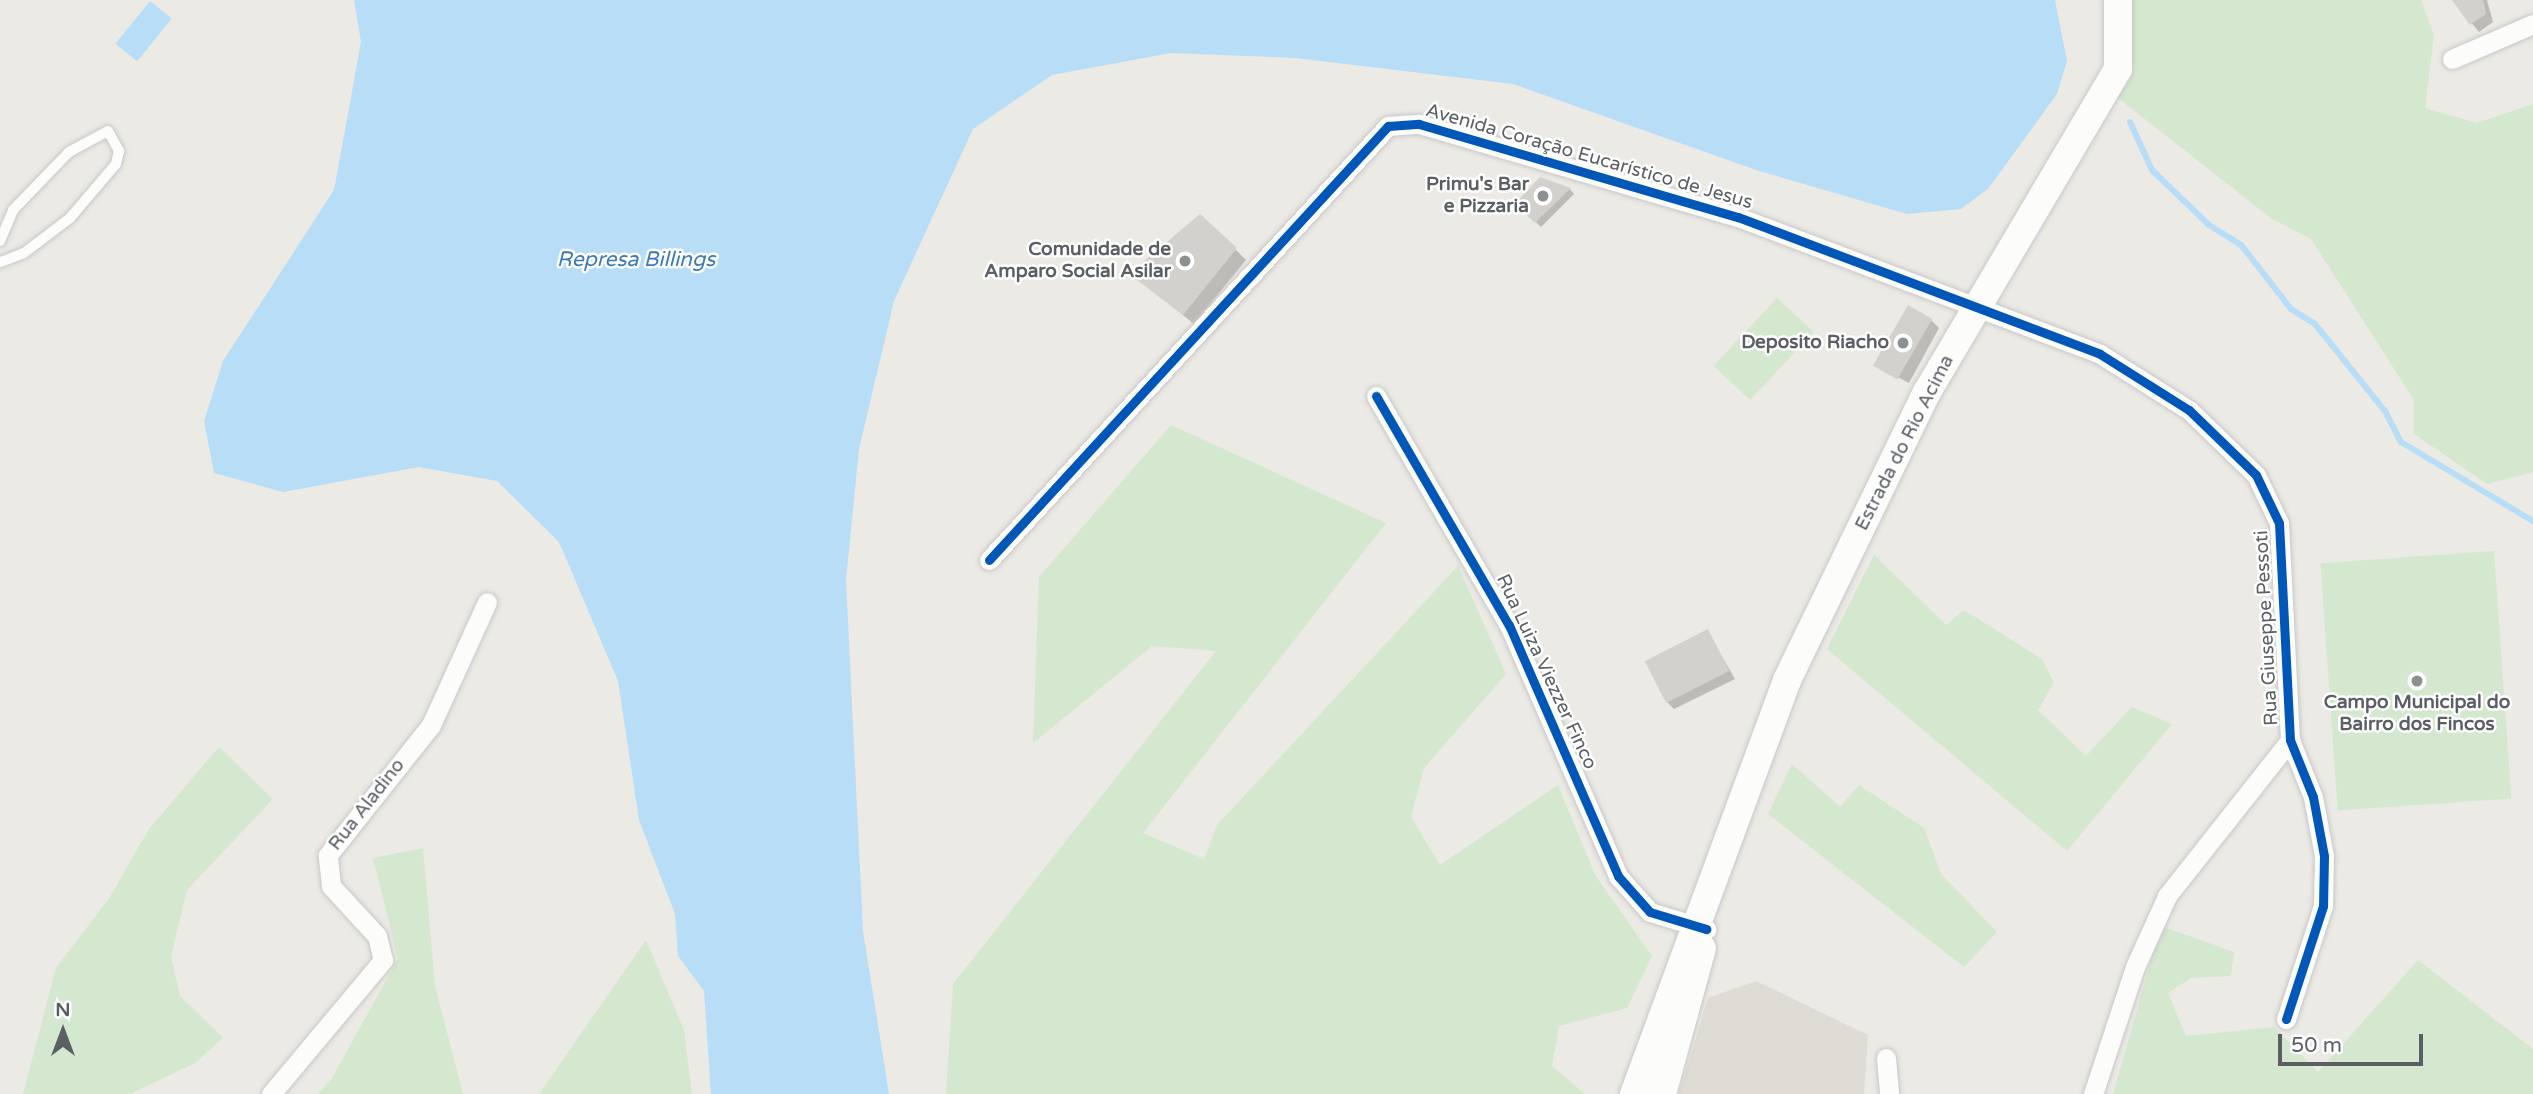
<!DOCTYPE html>
<meta charset="utf-8">
<style>
body{margin:0}
#map{position:relative;width:2533px;height:1094px;overflow:hidden;background:#ebeae5;font-family:"Varela Round",sans-serif}
div>[style]{position:absolute}
.education>*{inset:0;background:#dfdcd5}
.green>*{inset:0;background:#d3e8cf;transform-origin:0 0}
.water>*{inset:0;background:#b8def7;transform-origin:0 0}
.shadow>*{inset:0;background:#0003}
.stream>*{height:6px;margin:-3px;padding:0 3px;transform-origin:3px;border-radius:3px;background:#b8def7}
.building>*{inset:0;background:#d2d1ce;transform-origin:0 0}
.roads{filter:drop-shadow(0 0 2px #c8c8c8) drop-shadow(0 0 2px #c8c8c8)}
.service>*{height:10px;margin:-5px;padding:0 5px;transform-origin:5px;border-radius:5px;background:#fcfcfb}
.minor>*{height:19px;margin:-9.5px;padding:0 9.5px;transform-origin:9.5px;border-radius:9.5px;background:#fcfcfb}
.secondary>*{height:28px;margin:-14px;padding:0 14px;transform-origin:14px;border-radius:14px;background:#fcfcfb}
.cycleway>*{height:9px;margin:-4.5px;padding:0 4.5px;transform-origin:4.5px;border-radius:4.5px;background:#0057b8}
.dots>*{width:19px;height:19px;translate:-50% -50%;box-sizing:border-box;border:4px solid #fff;border-radius:50%}
span{translate:-50% -50%;white-space:nowrap;text-align:center;line-height:1.15;-webkit-text-stroke:5px #fff;paint-order:stroke}
.street-label{font-size:19px;color:#5b5f64}
.poi-label{font-size:19px;color:#5b5f64;font-weight:700}
.right{translate:-100% -50%;text-align:right}
.water-label{font-size:21px;color:#3a7ab7;font-style:italic}
.north{position:absolute;left:28px;top:996px;width:70px;height:70px;-webkit-text-stroke:5px #fff;paint-order:stroke;rotate:0deg;font-size:19px;font-weight:700;line-height:28px;text-align:center;color:#5b5f64}
.north::after{content:'';display:block;margin:auto;width:24px;height:32px;background:#5b5f64;clip-path:polygon(50% 0,100% 100%,50% 72%,0 100%)}
.scale{position:absolute;left:2278px;top:1034px;width:145px;height:32px;box-sizing:border-box;border:4px solid #5b5f64;border-top:0;padding-left:9px;font-size:21px;line-height:24px;white-space:nowrap;color:#5b5f64;-webkit-text-stroke:5px #fff;paint-order:stroke}
</style>
<div id="map">
<div class="education">
<i style="clip-path:polygon(1756px 981px,1868px 1035px,1864px 1094px,1679px 1094px,1708px 998px)"></i>
</div>
<div class="green">
<i style="clip-path:polygon(2130px 0,2421px 0,2434px 35px,2425px 108px,2477px 123px,2533px 104px,2533px 472px,2487px 484px,2414px 434px,2414px 400px,2311px 239px,2272px 219px,2113px 94px)"></i>
<i style="left:1777px;top:298px;width:50px;height:93px;rotate:43deg"></i>
<i style="clip-path:polygon(1171px 425px,1386px 523px,1143px 833px,1204px 859px,1217px 825px,1458px 566px,1506px 674px,1424px 768px,1411px 817px,1440px 865px,1558px 785px,1595px 875px,1652px 956px,1627px 1008px,1559px 1026px,1552px 1066px,1585px 1094px,946px 1094px,953px 984px,1216px 651px,1152px 646px,1033px 743px,1039px 577px)"></i>
<i style="left:2494px;top:551px;width:248px;height:174px;rotate:86deg"></i>
<i style="clip-path:polygon(1874px 555px,1946px 625px,1964px 610px,2042px 659px,2054px 682px,2038px 710px,2086px 756px,2132px 707px,2172px 724px,2067px 851px,1827px 649px)"></i>
<i style="clip-path:polygon(219px 747px,273px 799px,187px 890px,171px 956px,180px 996px,223px 1038px,195px 1063px,130px 1094px,23px 1094px,56px 968px,110px 897px,149px 829px)"></i>
<i style="clip-path:polygon(1792px 764px,1840px 807px,1859px 785px,1924px 828px,1941px 874px,1997px 932px,1964px 967px,1768px 814px)"></i>
<i style="clip-path:polygon(423px 848px,435px 986px,463px 1094px,318px 1094px,332px 1078px,398px 959px,373px 858px)"></i>
<i style="clip-path:polygon(2161px 926px,2234px 952px,2231px 976px,2191px 978px,2168px 993px,2186px 1036px,2274px 1027px,2318px 1072px,2418px 960px,2533px 1049px,2533px 1094px,2113px 1094px)"></i>
<i style="clip-path:polygon(646px 940px,684px 1030px,692px 1094px,539px 1094px)"></i>
</div>
<div class="water">
<i style="clip-path:polygon(354px 0,2055px 0,2067px 61px,2057px 94px,1988px 189px,1961px 209px,1907px 214px,1759px 171px,1513px 84px,1295px 58px,1171px 53px,1052px 75px,973px 129px,894px 301px,859px 449px,846px 580px,863px 931px,889px 1094px,711px 1094px,704px 991px,678px 956px,675px 914px,639px 820px,618px 681px,559px 542px,497px 481px,419px 467px,283px 492px,214px 473px,204px 421px,223px 361px,334px 190px,361px 42px)"></i>
<i style="left:150px;top:1px;width:28px;height:55px;rotate:39deg"></i>
</div>
<div class="shadow">
<i style="clip-path:polygon(2453px 0,2487px 0,2493px 22px,2479px 32px)"></i>
<i style="clip-path:polygon(1570px 189px,1574px 194px,1541px 227px,1518px 204px)"></i>
<i style="clip-path:polygon(1236px 250px,1246px 260px,1194px 324px,1132px 274px)"></i>
<i style="clip-path:polygon(1931px 320px,1939px 328px,1909px 383px,1876px 366px)"></i>
<i style="clip-path:polygon(1707px 631px,1735px 679px,1674px 709px,1666px 701px)"></i>
</div>
<div class="stream">
<i style="left:2130px;top:122px;width:53px;rotate:65.4deg"></i>
<i style="left:2152px;top:170px;width:79px;rotate:44deg"></i>
<i style="left:2209px;top:225px;width:39px;rotate:32deg"></i>
<i style="left:2242px;top:246px;width:80px;rotate:52.1deg"></i>
<i style="left:2291px;top:309px;width:28px;rotate:32deg"></i>
<i style="left:2315px;top:324px;width:112px;rotate:51.2deg"></i>
<i style="left:2385px;top:411px;width:35px;rotate:63deg"></i>
<i style="left:2401px;top:442px;width:154px;rotate:30.9deg"></i>
</div>
<div class="building">
<i style="clip-path:polygon(2452px 0,2483px 0,2486px 14px,2470px 25px)"></i>
<i style="clip-path:polygon(1540px 177px,1571px 188px,1535px 223px,1515px 204px)"></i>
<i style="clip-path:polygon(1200px 214px,1237px 248px,1183px 315px,1129px 274px)"></i>
<i style="left:1908px;top:305px;width:28px;height:70px;rotate:30deg"></i>
<i style="left:1708px;top:629px;width:47px;height:71px;rotate:63deg"></i>
</div>
<div class="roads">
<div class="service">
<i style="left:0;top:241px;width:34px;rotate:-67deg"></i>
<i style="left:13px;top:210px;width:81px;rotate:-46deg"></i>
<i style="left:69px;top:152px;width:44px;rotate:-28.3deg"></i>
<i style="left:108px;top:131px;width:23px;rotate:61deg"></i>
<i style="left:119px;top:151px;width:13px;rotate:103deg"></i>
<i style="left:116px;top:164px;width:71px;rotate:130.4deg"></i>
<i style="left:70px;top:218px;width:58px;rotate:142.7deg"></i>
<i style="left:24px;top:253px;width:26px;rotate:159deg"></i>
</div>
<div class="minor">
<i style="left:2452px;top:59px;width:88px;rotate:-23.4deg"></i>
<i style="left:1376px;top:396px;width:265px;rotate:59.9deg"></i>
<i style="left:1509px;top:625px;width:274px;rotate:66.5deg"></i>
<i style="left:1618px;top:876px;width:48px;rotate:48.4deg"></i>
<i style="left:1650px;top:912px;width:59px;rotate:16.9deg"></i>
<i style="left:989px;top:560px;width:590px;rotate:-47.41deg"></i>
<i style="left:1388px;top:126px;width:31px;rotate:-4deg"></i>
<i style="left:1419px;top:124px;width:332px;rotate:16.3deg"></i>
<i style="left:1738px;top:217px;width:387px;rotate:20.7deg"></i>
<i style="left:2100px;top:354px;width:105px;rotate:32.2deg"></i>
<i style="left:2189px;top:410px;width:93px;rotate:44.1deg"></i>
<i style="left:2256px;top:475px;width:53px;rotate:64.4deg"></i>
<i style="left:2279px;top:523px;width:217px;rotate:87.1deg"></i>
<i style="left:2290px;top:740px;width:61px;rotate:68deg"></i>
<i style="left:2313px;top:797px;width:60px;rotate:79.4deg"></i>
<i style="left:2324px;top:856px;width:50px;rotate:91.1deg"></i>
<i style="left:2323px;top:906px;width:119px;rotate:108.1deg"></i>
<i style="left:1886px;top:1058px;width:36px;rotate:85deg"></i>
<i style="left:271px;top:1094px;width:175px;rotate:-50.1deg"></i>
<i style="left:383px;top:960px;width:25px;rotate:-104deg"></i>
<i style="left:377px;top:936px;width:68px;rotate:-132.6deg"></i>
<i style="left:331px;top:886px;width:31px;rotate:-96deg"></i>
<i style="left:328px;top:855px;width:166px;rotate:-51.6deg"></i>
<i style="left:431px;top:725px;width:135px;rotate:-65.5deg"></i>
<i style="left:2093px;top:1094px;width:134px;rotate:-71.7deg"></i>
<i style="left:2135px;top:967px;width:78px;rotate:-65.7deg"></i>
<i style="left:2167px;top:896px;width:199px;rotate:-51.7deg"></i>
</div>
<div class="secondary">
<i style="left:1634px;top:1094px;width:441px;rotate:-69.7deg"></i>
<i style="left:1787px;top:680px;width:320px;rotate:-64.1deg"></i>
<i style="left:1927px;top:392px;width:375px;rotate:-59.4deg"></i>
<i style="left:2118px;top:69px;width:69px;rotate:-90deg"></i>
<i style="left:1662px;top:1094px;width:151px;rotate:-74.7deg"></i>
</div>
</div>
<div class="cycleway">
<i style="left:1376px;top:396px;width:265px;rotate:59.9deg"></i>
<i style="left:1509px;top:625px;width:274px;rotate:66.5deg"></i>
<i style="left:1618px;top:876px;width:48px;rotate:48.4deg"></i>
<i style="left:1650px;top:912px;width:59px;rotate:16.9deg"></i>
<i style="left:989px;top:560px;width:590px;rotate:-47.41deg"></i>
<i style="left:1388px;top:126px;width:31px;rotate:-4deg"></i>
<i style="left:1419px;top:124px;width:332px;rotate:16.3deg"></i>
<i style="left:1738px;top:217px;width:387px;rotate:20.7deg"></i>
<i style="left:2100px;top:354px;width:105px;rotate:32.2deg"></i>
<i style="left:2189px;top:410px;width:93px;rotate:44.1deg"></i>
<i style="left:2256px;top:475px;width:53px;rotate:64.4deg"></i>
<i style="left:2279px;top:523px;width:217px;rotate:87.1deg"></i>
<i style="left:2290px;top:740px;width:61px;rotate:68deg"></i>
<i style="left:2313px;top:797px;width:60px;rotate:79.4deg"></i>
<i style="left:2324px;top:856px;width:50px;rotate:91.1deg"></i>
<i style="left:2323px;top:906px;width:119px;rotate:108.1deg"></i>
</div>
<div class="dots">
<i style="left:1543px;top:196px;background:#8d9091"></i>
<i style="left:1185px;top:261px;background:#8d9091"></i>
<i style="left:1903px;top:343px;background:#8d9091"></i>
<i style="left:2417px;top:681px;background:#8d9091"></i>
</div>
<div class="street-label">
<span style="left:1589px;top:157px;rotate:16deg">Avenida Coração Eucarístico de Jesus</span>
<span style="left:1905px;top:443px;rotate:-63deg">Estrada do Rio Acima</span>
<span style="left:2267px;top:628px;rotate:-93deg">Rua Giuseppe Pessoti</span>
<span style="left:1546px;top:672px;rotate:65deg">Rua Luiza Viezzer Finco</span>
<span style="left:367px;top:805px;rotate:-52deg">Rua Aladino</span>
</div>
<div class="poi-label">
<span class="right" style="left:1529px;top:196px">Primu's Bar<br>e Pizzaria</span>
<span class="right" style="left:1171px;top:261px">Comunidade de<br>Amparo Social Asilar</span>
<span class="right" style="left:1889px;top:343px">Deposito Riacho</span>
<span style="left:2417px;top:714px">Campo Municipal do<br>Bairro dos Fincos</span>
</div>
<div class="water-label">
<span style="left:636px;top:260px">Represa Billings</span>
</div>
<div class="north">N</div>
<div class="scale">50 m</div>
</div>
